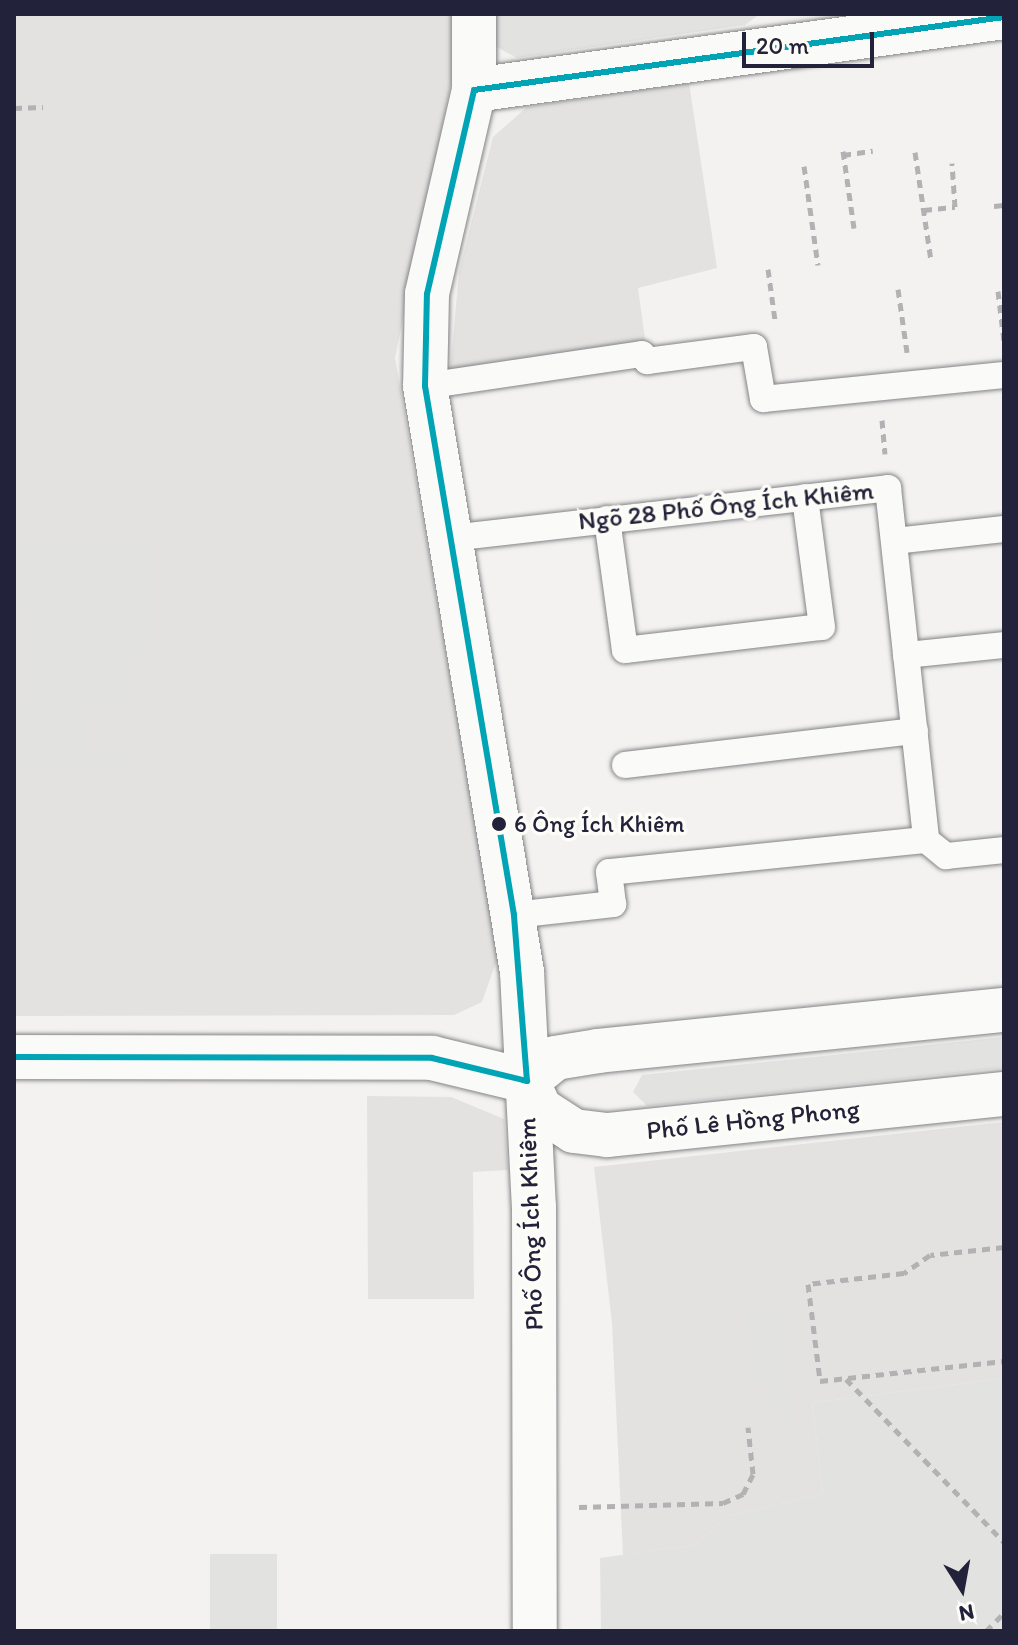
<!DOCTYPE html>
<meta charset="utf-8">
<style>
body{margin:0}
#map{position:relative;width:1018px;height:1645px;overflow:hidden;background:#f3f2f0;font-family:Itim,sans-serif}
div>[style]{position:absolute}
.built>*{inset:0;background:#e3e2e1}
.green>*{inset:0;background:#e2e2e1;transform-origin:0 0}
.path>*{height:5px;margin-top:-2.5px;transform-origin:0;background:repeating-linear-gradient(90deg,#b2b2b4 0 8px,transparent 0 14px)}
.roads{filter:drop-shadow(0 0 2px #848488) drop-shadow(0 0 2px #848488)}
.lane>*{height:26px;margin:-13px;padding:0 13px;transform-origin:13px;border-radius:13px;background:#fafaf8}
.street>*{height:44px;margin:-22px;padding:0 22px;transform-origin:22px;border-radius:22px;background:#fafaf8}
.secondary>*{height:44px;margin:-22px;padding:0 22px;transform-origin:22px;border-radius:22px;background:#fafaf8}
.bus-1>*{height:6px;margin:-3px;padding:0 3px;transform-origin:3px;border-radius:3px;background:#00a4b4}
.dots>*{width:22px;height:22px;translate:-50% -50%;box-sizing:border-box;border:4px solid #fdfcf7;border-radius:50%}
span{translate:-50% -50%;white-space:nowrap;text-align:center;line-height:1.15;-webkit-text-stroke:7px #fdfcf7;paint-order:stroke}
.bus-label{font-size:24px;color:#22223b}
.left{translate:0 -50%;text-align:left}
.street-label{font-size:26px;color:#22223b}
.frame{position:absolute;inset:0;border:16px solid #22223b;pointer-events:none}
.north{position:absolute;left:922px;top:1549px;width:80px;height:80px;-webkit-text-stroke:6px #fdfcf7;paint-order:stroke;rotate:169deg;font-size:22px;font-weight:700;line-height:32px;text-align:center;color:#22223b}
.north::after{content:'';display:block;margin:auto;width:28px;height:36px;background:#22223b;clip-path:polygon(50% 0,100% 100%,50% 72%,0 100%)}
.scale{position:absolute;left:742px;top:32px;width:132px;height:36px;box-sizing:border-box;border:4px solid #22223b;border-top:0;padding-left:10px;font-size:24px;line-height:28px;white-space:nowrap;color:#22223b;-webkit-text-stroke:6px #fdfcf7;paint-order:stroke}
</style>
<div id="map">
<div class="built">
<i style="clip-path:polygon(14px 14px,456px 14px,453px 73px,395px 358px,498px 957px,482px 1002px,454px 1015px,14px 1016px)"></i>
<i style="clip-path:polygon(689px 83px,717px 268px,638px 288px,646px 346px,450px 373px,459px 272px,493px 137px,527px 107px)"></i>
<i style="clip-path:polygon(367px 1096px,451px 1097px,504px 1119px,508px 1170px,473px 1172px,474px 1299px,368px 1299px)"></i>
<i style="clip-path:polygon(1004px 1122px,1004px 1378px,812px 1403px,823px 1494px,728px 1516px,695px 1545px,623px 1555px,612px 1323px,594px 1167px)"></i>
</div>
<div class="green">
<i style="clip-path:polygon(493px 14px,760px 14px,745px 25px,517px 58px,495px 46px)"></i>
<i style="clip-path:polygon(14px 542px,153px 543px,153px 651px,125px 652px,125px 707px,87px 708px,87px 752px,127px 752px,127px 766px,14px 766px,14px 708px,30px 708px,30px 603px,14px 602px)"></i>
<i style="clip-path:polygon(1004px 1037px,1004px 1068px,647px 1106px,633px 1092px,642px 1075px)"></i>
<i style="clip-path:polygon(778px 1307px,792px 1421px,774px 1423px,768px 1380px,753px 1382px,745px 1311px)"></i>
<i style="clip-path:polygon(1004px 1378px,1004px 1631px,601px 1631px,600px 1558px,695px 1545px,728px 1516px,823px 1494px,812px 1403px)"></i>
<i style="left:210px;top:1554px;width:67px;height:77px"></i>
</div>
<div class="path">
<i style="left:14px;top:108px;width:29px;rotate:-2deg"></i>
<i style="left:843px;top:151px;width:78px;rotate:81.9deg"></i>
<i style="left:915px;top:152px;width:110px;rotate:81.6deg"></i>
<i style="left:843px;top:155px;width:30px;rotate:-8deg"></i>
<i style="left:804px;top:166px;width:100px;rotate:82deg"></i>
<i style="left:994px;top:206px;width:10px;rotate:-6deg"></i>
<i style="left:924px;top:210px;width:31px;rotate:-6deg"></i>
<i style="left:955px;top:207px;width:44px;rotate:-93.9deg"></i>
<i style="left:768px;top:269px;width:51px;rotate:82.2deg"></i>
<i style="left:898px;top:289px;width:64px;rotate:81.9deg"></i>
<i style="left:998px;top:291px;width:50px;rotate:83.2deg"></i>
<i style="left:882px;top:420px;width:34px;rotate:85deg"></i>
<i style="left:1004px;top:1247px;width:74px;rotate:173.8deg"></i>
<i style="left:930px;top:1255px;width:32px;rotate:145deg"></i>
<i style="left:904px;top:1273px;width:97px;rotate:173.5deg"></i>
<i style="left:808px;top:1284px;width:98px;rotate:82.9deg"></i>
<i style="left:820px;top:1381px;width:185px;rotate:-6.2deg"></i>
<i style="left:846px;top:1379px;width:227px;rotate:45.9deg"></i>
<i style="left:579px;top:1507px;width:144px;rotate:-1.6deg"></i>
<i style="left:723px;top:1503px;width:22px;rotate:-24deg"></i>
<i style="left:743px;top:1494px;width:22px;rotate:-63deg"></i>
<i style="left:753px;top:1474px;width:47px;rotate:-96.1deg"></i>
<i style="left:986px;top:1631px;width:25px;rotate:-45deg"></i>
</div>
<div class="roads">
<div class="lane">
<i style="left:425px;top:386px;width:219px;rotate:-8.4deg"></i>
<i style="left:642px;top:354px;width:9px;rotate:54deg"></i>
<i style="left:647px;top:361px;width:108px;rotate:-7.5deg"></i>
<i style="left:754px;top:347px;width:53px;rotate:80.2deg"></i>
<i style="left:763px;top:399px;width:242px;rotate:-5.7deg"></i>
<i style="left:607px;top:519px;width:132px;rotate:82.2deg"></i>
<i style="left:625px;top:650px;width:198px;rotate:-6.7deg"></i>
<i style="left:822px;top:627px;width:131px;rotate:-97.5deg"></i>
<i style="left:451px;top:538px;width:440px;rotate:-6.5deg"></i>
<i style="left:888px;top:488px;width:354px;rotate:83.8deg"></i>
<i style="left:895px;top:541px;width:110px;rotate:-6.3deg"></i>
<i style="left:906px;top:655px;width:99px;rotate:-5.8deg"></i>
<i style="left:625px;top:765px;width:292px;rotate:-6.7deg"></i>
<i style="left:926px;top:840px;width:26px;rotate:39deg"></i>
<i style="left:946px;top:856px;width:58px;rotate:-5.9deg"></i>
<i style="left:514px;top:915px;width:100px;rotate:-6.3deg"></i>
<i style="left:613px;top:904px;width:32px;rotate:-97deg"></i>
<i style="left:609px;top:872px;width:319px;rotate:-5.8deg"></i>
</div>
<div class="street">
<i style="left:474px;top:14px;width:76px;rotate:90deg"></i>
<i style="left:474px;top:90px;width:209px;rotate:103deg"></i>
<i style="left:427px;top:294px;width:92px;rotate:91.2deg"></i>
<i style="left:425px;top:386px;width:594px;rotate:80.6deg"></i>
<i style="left:522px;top:972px;width:235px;rotate:87.1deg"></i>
<i style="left:534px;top:1207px;width:424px;rotate:89.9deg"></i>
<i style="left:474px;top:90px;width:535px;rotate:-7.84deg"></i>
</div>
<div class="secondary">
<i style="left:14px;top:1057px;width:418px;rotate:0.1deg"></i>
<i style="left:432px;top:1058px;width:98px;rotate:13.6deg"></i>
<i style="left:527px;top:1081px;width:31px;rotate:65deg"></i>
<i style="left:540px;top:1109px;width:40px;rotate:32.9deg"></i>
<i style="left:574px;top:1131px;width:33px;rotate:7deg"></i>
<i style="left:607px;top:1135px;width:399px;rotate:-5.9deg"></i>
<i style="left:527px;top:1081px;width:36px;rotate:-39deg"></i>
<i style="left:555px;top:1058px;width:44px;rotate:-9.2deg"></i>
<i style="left:598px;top:1051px;width:408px;rotate:-5.8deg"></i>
</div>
</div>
<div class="bus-1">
<i style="left:14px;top:1057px;width:418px;rotate:0.1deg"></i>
<i style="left:432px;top:1058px;width:98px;rotate:13.6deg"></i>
<i style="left:527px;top:1081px;width:167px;rotate:-94.5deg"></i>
<i style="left:514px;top:915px;width:536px;rotate:-99.55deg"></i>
<i style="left:425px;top:386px;width:92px;rotate:-88.8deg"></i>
<i style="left:427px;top:294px;width:209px;rotate:-77deg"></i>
<i style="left:474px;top:90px;width:535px;rotate:-7.84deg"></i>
</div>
<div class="dots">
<i style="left:499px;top:824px;background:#22223b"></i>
</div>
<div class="bus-label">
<span class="left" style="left:514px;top:824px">6 Ông Ích Khiêm</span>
</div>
<div class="street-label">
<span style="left:726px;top:506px;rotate:-6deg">Ngõ 28 Phố Ông Ích Khiêm</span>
<span style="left:753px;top:1120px;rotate:-6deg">Phố Lê Hồng Phong</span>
<span style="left:531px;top:1224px;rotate:-92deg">Phố Ông Ích Khiêm</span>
</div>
<div class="frame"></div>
<div class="north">N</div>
<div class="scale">20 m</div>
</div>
